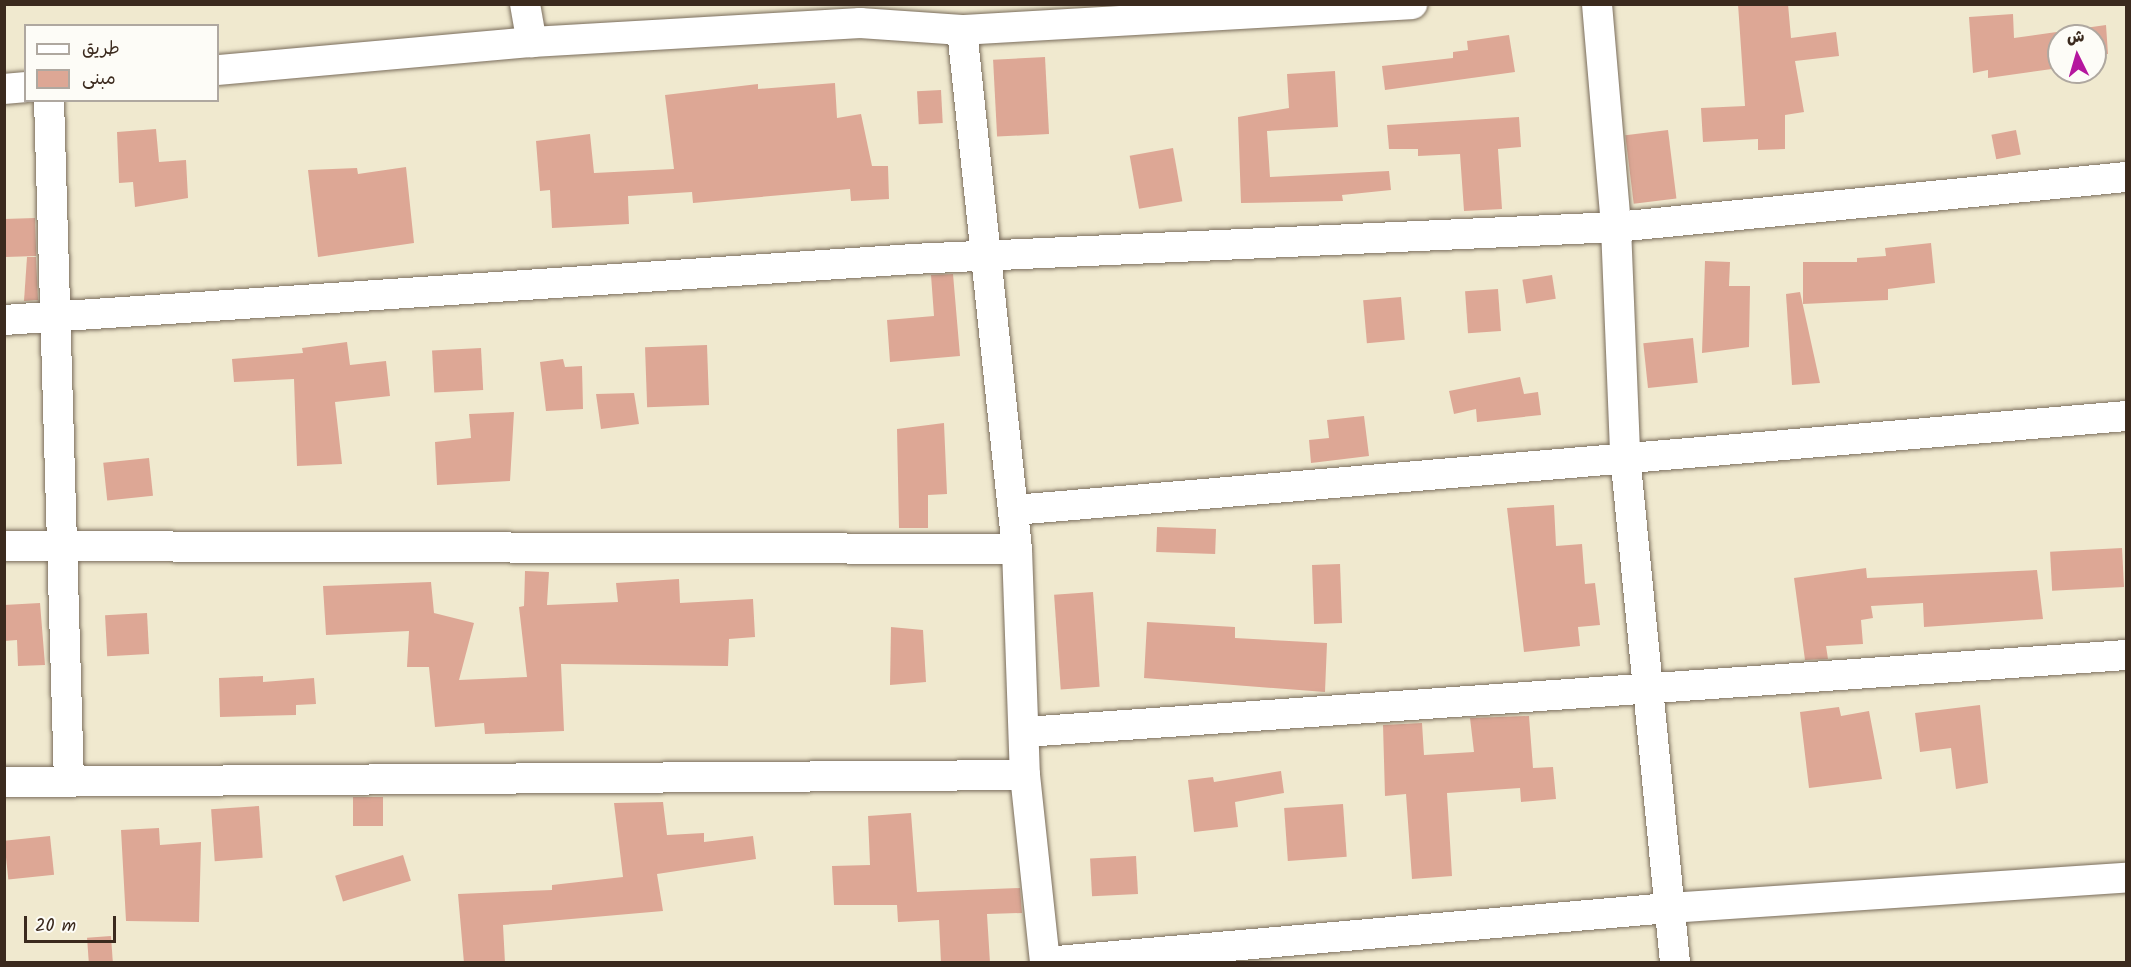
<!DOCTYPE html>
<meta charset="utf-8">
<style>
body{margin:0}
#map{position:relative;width:2131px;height:967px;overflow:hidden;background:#f0e9cf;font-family:Kalam,"Playpen Sans Arabic",sans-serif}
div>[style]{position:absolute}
.building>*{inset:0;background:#dda795;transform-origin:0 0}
.roads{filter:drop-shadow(0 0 2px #7a6d5c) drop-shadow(0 0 2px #7a6d5c)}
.minor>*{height:30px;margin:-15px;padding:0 15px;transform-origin:15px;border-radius:15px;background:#fff}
span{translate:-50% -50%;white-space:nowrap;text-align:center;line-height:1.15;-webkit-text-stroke:6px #fdfcf7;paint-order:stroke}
.frame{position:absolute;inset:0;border:6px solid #3b2a1e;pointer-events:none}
.legend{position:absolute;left:24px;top:24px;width:195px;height:78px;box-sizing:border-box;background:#fdfcf7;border:2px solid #afa8a0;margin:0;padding:8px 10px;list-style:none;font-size:18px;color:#3b2a1e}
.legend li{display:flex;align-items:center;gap:12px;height:30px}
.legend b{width:30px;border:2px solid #afa8a0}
.north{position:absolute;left:2047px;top:24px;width:60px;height:60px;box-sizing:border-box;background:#fdfcf7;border:2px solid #afa8a0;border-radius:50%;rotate:355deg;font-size:16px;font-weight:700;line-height:24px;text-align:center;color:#3b2a1e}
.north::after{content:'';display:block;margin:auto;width:21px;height:27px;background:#b5179e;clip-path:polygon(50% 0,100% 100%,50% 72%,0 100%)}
.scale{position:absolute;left:24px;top:916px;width:92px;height:27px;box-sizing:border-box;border:3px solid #3b2a1e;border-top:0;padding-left:8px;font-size:18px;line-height:21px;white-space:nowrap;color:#3b2a1e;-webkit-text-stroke:4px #fdfcf7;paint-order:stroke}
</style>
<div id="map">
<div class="building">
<i style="clip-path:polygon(1738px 4px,1788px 4px,1791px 38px,1836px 32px,1839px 56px,1795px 61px,1804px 112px,1785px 115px,1785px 149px,1758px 150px,1758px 139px,1703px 142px,1701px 108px,1745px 106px)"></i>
<i style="clip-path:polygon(2013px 14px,2014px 38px,2106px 25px,2108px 54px,2095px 54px,2095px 36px,2059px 36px,2059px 68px,1988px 78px,1988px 70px,1973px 73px,1969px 17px)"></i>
<i style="clip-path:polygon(1509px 35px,1515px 72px,1385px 90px,1382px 66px,1453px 58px,1453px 52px,1468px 50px,1467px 41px)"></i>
<i style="left:1045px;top:57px;width:77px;height:52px;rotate:87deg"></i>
<i style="clip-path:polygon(1335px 71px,1338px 127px,1267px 131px,1270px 177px,1389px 171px,1391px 190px,1342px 195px,1343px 201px,1241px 203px,1238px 117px,1289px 108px,1287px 74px)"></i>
<i style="clip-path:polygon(835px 83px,837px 118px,861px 114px,872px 166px,888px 166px,889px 199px,851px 201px,850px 189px,693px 203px,692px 192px,628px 196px,629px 224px,552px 228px,550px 190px,540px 191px,536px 141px,590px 134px,594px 173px,674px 169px,665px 95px,758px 84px,758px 89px)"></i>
<i style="left:941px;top:90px;width:33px;height:24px;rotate:87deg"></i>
<i style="clip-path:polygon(1519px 117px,1521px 147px,1498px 149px,1502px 209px,1464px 211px,1460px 154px,1418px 156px,1418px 149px,1389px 149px,1387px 125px)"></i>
<i style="clip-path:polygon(156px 129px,159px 162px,186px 160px,188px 198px,135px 207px,133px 182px,119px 183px,117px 132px)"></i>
<i style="left:1668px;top:130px;width:69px;height:43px;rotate:83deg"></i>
<i style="left:2016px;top:130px;width:25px;height:25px;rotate:79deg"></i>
<i style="left:1173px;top:148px;width:54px;height:44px;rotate:80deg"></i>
<i style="clip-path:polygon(406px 167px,414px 243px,318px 257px,308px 170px,357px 168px,358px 174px)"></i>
<i style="left:35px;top:218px;width:38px;height:31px;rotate:88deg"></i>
<i style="clip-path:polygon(1931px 243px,1935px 283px,1888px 289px,1888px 300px,1803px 304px,1803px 262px,1857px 262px,1857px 258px,1886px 256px,1885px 248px)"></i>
<i style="clip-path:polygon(27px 257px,36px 257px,38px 300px,24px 301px)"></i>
<i style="clip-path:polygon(1705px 261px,1730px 262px,1729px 286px,1750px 286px,1749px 347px,1702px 353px)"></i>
<i style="clip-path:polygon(953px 274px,960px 356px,890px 362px,887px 320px,934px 316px,931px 275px)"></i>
<i style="left:1552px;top:275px;width:24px;height:30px;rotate:81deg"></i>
<i style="left:1498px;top:289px;width:42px;height:33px;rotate:86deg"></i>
<i style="clip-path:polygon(1800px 292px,1820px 383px,1792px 385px,1786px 294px)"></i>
<i style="left:1401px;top:297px;width:43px;height:38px;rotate:85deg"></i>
<i style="left:1693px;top:338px;width:45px;height:50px;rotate:84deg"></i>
<i style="clip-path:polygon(347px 342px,350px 365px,386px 361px,390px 396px,335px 402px,342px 464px,297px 466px,294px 379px,234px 382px,232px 359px,303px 353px,302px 348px)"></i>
<i style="left:707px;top:345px;width:60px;height:62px;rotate:88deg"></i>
<i style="left:481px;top:348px;width:42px;height:49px;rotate:87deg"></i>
<i style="clip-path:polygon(563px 359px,565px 367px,582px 366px,583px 409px,546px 411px,540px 362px)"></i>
<i style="clip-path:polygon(1520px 377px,1524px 394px,1538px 392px,1541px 415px,1477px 422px,1476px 409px,1454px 414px,1449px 391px)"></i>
<i style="clip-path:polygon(634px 393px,639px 424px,601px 429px,596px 394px)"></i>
<i style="clip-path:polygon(514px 412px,510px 481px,437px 485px,435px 442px,471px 438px,469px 414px)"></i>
<i style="clip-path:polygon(1364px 416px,1369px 456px,1311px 463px,1309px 440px,1329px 438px,1327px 420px)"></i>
<i style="clip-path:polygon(944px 423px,947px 494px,928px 495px,928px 528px,899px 528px,897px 429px)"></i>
<i style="left:149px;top:458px;width:38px;height:46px;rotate:84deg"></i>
<i style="clip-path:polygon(1554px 505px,1556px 546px,1582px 544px,1585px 584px,1595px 583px,1600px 625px,1578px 627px,1580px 646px,1524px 652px,1507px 508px)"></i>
<i style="left:1216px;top:529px;width:25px;height:59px;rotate:92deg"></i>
<i style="left:2122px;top:548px;width:39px;height:72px;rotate:87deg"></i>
<i style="left:1340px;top:564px;width:59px;height:28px;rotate:88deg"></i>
<i style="clip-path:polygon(1866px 568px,1867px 578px,2037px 570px,2043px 619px,1924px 627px,1923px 603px,1871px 606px,1873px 618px,1861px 620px,1863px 644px,1826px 646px,1828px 659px,1805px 660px,1794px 578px)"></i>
<i style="clip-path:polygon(525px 571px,549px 572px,547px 605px,618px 602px,616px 583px,679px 579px,680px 603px,753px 599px,755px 637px,729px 639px,728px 666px,561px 664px,564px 731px,485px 734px,484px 723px,435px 727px,429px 667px,407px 667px,409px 631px,326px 635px,323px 586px,431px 582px,434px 613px,474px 623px,459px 680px,527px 677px,519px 607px,524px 606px)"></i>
<i style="left:1093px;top:592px;width:95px;height:39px;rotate:86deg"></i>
<i style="clip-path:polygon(40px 603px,45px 665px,18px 666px,17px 640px,4px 641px,4px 605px)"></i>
<i style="left:147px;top:613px;width:41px;height:42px;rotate:87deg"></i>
<i style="clip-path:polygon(1147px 622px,1235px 627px,1235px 638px,1327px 643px,1325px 692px,1144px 678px)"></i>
<i style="clip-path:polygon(891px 627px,923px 630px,926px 682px,890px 685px)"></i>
<i style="clip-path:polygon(263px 676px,263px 682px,314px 678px,316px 704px,296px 705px,296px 715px,220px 717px,219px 678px)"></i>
<i style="clip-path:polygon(1980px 705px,1988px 783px,1956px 789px,1951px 748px,1920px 752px,1915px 713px)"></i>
<i style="clip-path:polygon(1839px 707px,1841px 716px,1869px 711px,1882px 779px,1809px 788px,1800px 712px)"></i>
<i style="clip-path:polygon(1529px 716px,1533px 768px,1553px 767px,1556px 799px,1521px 802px,1520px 788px,1447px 793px,1452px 876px,1412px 879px,1406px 794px,1385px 796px,1383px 725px,1422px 723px,1424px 755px,1474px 752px,1470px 718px)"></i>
<i style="clip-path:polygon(1281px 771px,1284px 793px,1235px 802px,1238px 827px,1194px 832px,1188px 780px,1213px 777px,1214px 782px)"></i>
<i style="left:353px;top:797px;width:30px;height:29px"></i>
<i style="clip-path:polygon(663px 802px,667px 835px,704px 833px,704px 842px,753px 836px,756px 859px,657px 874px,663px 911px,503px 925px,505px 963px,464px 963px,458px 894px,552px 890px,552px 885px,623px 877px,614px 803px)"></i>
<i style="left:1343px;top:804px;width:53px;height:59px;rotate:86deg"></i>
<i style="left:259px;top:806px;width:52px;height:48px;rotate:86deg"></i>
<i style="clip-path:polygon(911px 813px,917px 892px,1020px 888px,1022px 913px,987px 914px,990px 963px,941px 963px,939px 920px,898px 922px,897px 905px,834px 905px,832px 866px,870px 865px,868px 816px)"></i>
<i style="clip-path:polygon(159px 828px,160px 845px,201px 842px,199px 922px,126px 921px,121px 830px)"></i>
<i style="left:50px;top:836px;width:39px;height:46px;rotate:84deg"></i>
<i style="left:403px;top:855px;width:27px;height:71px;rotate:73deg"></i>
<i style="left:1136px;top:856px;width:38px;height:46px;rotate:87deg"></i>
<i style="left:111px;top:936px;width:27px;height:24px;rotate:86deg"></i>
</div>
<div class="roads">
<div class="minor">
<i style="left:525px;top:4px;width:39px;rotate:80deg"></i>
<i style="left:1597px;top:4px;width:224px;rotate:85.1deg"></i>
<i style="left:1616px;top:227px;width:228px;rotate:87.7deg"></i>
<i style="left:1625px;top:455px;width:509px;rotate:84.37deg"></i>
<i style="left:962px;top:30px;width:522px;rotate:83.95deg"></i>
<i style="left:1017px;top:549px;width:226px;rotate:88deg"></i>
<i style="left:1025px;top:775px;width:188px;rotate:83.9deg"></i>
<i style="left:218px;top:70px;width:315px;rotate:-5.1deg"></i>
<i style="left:532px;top:42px;width:329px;rotate:-3.3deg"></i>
<i style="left:860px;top:23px;width:102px;rotate:3.9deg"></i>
<i style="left:962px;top:30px;width:451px;rotate:-3.3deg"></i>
<i style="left:4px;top:89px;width:22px;rotate:-5deg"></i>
<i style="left:49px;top:100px;width:681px;rotate:88.32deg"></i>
<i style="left:4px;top:320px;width:910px;rotate:-3.84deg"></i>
<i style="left:912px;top:259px;width:705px;rotate:-2.6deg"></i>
<i style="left:1616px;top:227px;width:512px;rotate:-5.6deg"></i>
<i style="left:1014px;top:510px;width:1116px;rotate:-4.83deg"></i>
<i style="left:4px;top:546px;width:1013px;rotate:0.17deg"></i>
<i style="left:1025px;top:732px;width:1104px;rotate:-4deg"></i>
<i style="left:4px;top:782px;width:1021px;rotate:-0.39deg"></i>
<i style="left:1045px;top:962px;width:626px;rotate:-4.95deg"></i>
<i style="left:1669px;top:908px;width:458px;rotate:-3.8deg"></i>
</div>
</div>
<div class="frame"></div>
<ul class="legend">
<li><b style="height:8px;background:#fff"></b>طريق</li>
<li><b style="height:16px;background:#dda795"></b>مبنى</li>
</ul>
<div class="north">ش</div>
<div class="scale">20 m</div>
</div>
